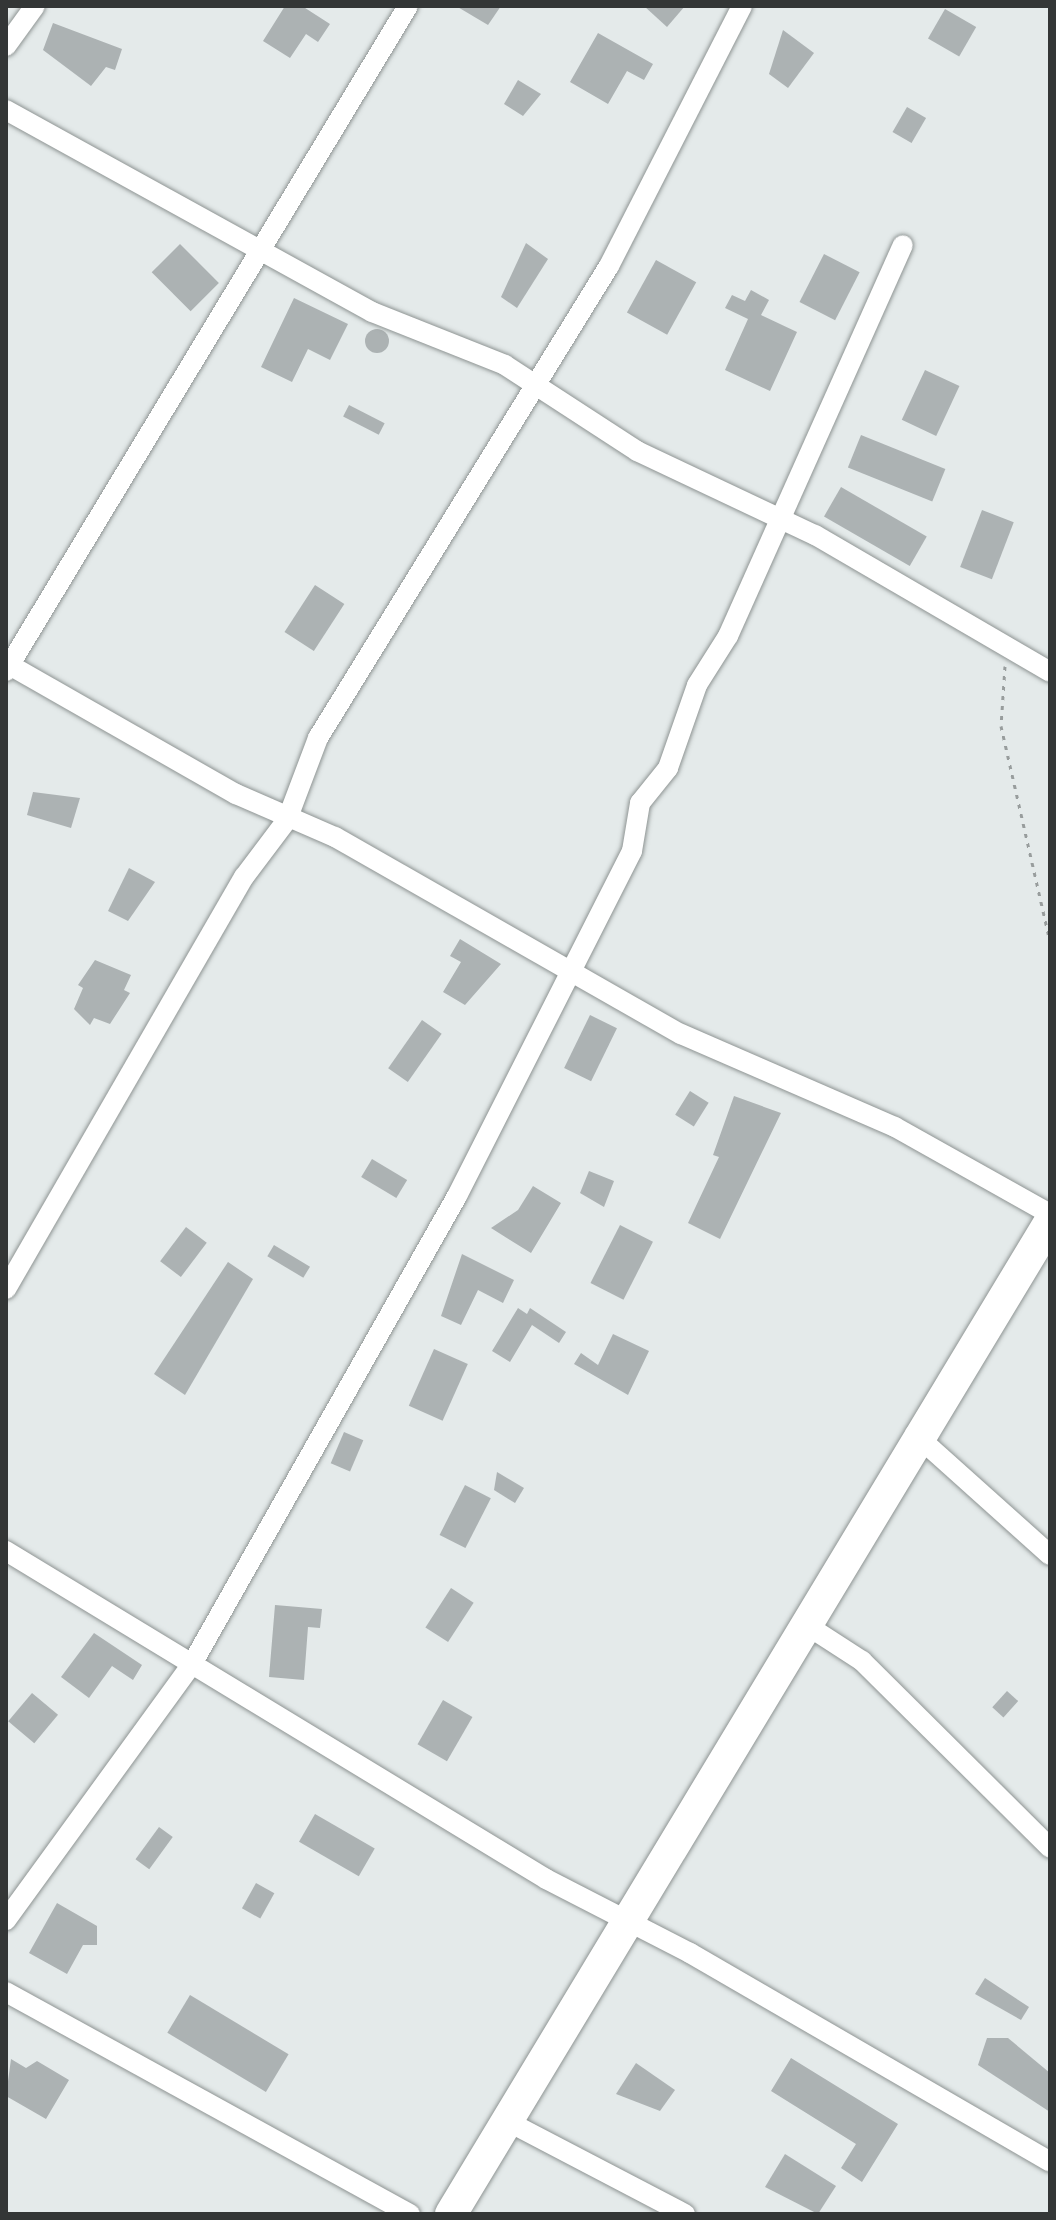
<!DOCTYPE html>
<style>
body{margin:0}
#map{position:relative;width:1056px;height:2220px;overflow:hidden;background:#e4eaea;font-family:"Work Sans",sans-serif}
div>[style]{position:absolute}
.building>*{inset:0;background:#acb2b3;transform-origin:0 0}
.round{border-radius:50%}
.path>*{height:3px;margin-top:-1.5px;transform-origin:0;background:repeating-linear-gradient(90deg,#989d9d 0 4px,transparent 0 10px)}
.roads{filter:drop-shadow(0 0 2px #8e9493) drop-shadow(0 0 2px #8e9493)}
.street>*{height:20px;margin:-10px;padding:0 10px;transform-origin:10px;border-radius:10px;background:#fff}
.primary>*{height:32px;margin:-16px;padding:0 16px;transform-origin:16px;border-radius:16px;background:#fff}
span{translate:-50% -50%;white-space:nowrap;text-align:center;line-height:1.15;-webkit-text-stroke:6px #f1f8f7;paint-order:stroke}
.frame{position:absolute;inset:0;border:8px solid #333636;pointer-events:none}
</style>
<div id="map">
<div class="building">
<i style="clip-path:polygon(285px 6px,302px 6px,330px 24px,318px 42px,306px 34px,290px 58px,263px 41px)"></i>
<i style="clip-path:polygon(456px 6px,501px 6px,488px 25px)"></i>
<i style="clip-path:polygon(644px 6px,685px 6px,667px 27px)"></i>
<i style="left:945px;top:9px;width:36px;height:34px;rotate:30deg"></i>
<i style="clip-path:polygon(53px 23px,122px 49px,115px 70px,106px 67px,91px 86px,43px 50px)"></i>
<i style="clip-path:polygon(783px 30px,814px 53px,788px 88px,769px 74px)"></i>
<i style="clip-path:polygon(598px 33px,653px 64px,644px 80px,627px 71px,608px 104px,570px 82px)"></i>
<i style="clip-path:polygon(518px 80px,541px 94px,523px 116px,504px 104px)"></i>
<i style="left:907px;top:107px;width:22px;height:29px;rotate:30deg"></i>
<i style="clip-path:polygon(526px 243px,548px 259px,517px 308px,501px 297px)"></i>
<i style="left:180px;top:244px;width:55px;height:40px;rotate:45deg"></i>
<i style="left:824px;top:254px;width:40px;height:54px;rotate:27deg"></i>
<i style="left:656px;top:260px;width:46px;height:60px;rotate:29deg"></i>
<i style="clip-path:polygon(751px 290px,769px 300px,761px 315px,797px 332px,770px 391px,725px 370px,748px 319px,725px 308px,732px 295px,745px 301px)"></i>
<i style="clip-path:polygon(294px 298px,348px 324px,330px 360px,308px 349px,292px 382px,261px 367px)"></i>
<i class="round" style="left:365px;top:329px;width:24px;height:24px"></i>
<i style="left:925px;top:370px;width:38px;height:55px;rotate:25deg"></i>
<i style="left:349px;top:405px;width:40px;height:13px;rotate:27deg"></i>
<i style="left:861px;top:435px;width:91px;height:35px;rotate:22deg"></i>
<i style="left:841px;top:487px;width:99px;height:34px;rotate:30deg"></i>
<i style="left:982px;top:510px;width:34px;height:61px;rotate:21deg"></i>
<i style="left:315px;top:585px;width:35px;height:56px;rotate:33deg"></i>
<i style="clip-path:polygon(33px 792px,80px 798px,71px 828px,27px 815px)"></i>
<i style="clip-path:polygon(129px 868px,155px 882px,128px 921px,108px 911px)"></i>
<i style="clip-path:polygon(460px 939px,501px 964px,465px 1005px,443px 992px,461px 962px,450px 956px)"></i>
<i style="clip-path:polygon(95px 960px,131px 975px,124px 990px,130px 993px,110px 1024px,94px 1018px,90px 1025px,74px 1009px,83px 988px,78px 985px)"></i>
<i style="left:590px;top:1015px;width:30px;height:59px;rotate:26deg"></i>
<i style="left:422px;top:1020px;width:24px;height:59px;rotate:35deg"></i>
<i style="left:690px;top:1091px;width:22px;height:28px;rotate:32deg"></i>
<i style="clip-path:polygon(734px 1096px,781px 1113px,720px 1239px,688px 1223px,719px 1157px,713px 1155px)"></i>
<i style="left:372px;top:1159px;width:41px;height:21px;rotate:31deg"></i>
<i style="clip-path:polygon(589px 1171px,614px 1181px,604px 1207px,580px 1193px)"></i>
<i style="clip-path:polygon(533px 1186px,561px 1203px,531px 1253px,491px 1228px,518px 1210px)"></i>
<i style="left:620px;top:1225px;width:37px;height:65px;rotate:27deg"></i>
<i style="left:186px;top:1227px;width:26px;height:43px;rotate:37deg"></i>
<i style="left:274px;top:1245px;width:42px;height:13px;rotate:31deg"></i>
<i style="clip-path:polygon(462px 1254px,514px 1280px,503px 1303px,478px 1290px,461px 1325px,441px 1316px)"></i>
<i style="clip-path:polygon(228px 1262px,253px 1279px,185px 1395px,154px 1374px)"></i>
<i style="clip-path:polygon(518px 1308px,527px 1314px,530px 1308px,566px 1332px,559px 1343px,532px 1325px,510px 1362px,492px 1351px)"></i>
<i style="clip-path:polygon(613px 1334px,649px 1351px,628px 1395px,574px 1364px,581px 1353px,598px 1365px)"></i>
<i style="left:434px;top:1349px;width:37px;height:62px;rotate:24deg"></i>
<i style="left:344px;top:1432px;width:21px;height:34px;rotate:23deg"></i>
<i style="clip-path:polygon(497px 1472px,524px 1488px,515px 1503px,494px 1490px)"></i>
<i style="left:465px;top:1485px;width:29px;height:56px;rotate:27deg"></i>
<i style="left:451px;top:1588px;width:27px;height:47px;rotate:33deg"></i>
<i style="clip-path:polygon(275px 1605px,322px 1609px,320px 1628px,308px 1627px,304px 1680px,269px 1677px)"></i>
<i style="clip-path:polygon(94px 1633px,142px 1665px,133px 1680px,112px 1666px,89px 1698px,61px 1677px)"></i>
<i style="left:1007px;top:1691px;width:15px;height:22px;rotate:42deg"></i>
<i style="left:32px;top:1693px;width:34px;height:37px;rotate:40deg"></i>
<i style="left:443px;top:1700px;width:34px;height:51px;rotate:30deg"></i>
<i style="left:315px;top:1814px;width:69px;height:32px;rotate:30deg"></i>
<i style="left:159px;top:1827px;width:17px;height:40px;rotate:36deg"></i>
<i style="left:256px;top:1883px;width:21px;height:29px;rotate:29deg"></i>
<i style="clip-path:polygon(57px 1903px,97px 1926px,97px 1945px,83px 1945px,67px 1974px,29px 1953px)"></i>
<i style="clip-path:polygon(985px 1978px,1029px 2007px,1021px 2020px,975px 1994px)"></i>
<i style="left:190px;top:1995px;width:115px;height:44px;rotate:31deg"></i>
<i style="clip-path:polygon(987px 2038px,1008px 2038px,1050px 2073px,1050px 2112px,978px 2065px)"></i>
<i style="clip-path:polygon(791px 2058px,898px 2124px,862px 2182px,841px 2168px,856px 2144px,771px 2091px)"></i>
<i style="clip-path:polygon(11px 2059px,26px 2068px,37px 2061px,69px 2080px,46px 2119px,6px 2096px)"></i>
<i style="clip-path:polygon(636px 2063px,675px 2090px,660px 2111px,616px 2094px)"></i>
<i style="clip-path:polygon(785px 2154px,836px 2186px,818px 2214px,765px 2187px)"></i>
</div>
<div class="path">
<i style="left:1005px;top:666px;width:60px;rotate:93.8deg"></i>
<i style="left:1001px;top:726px;width:221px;rotate:77.2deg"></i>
</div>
<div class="roads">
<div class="street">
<i style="left:6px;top:46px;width:49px;rotate:-54.1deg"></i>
<i style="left:6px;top:110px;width:418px;rotate:28.9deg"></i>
<i style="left:372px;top:312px;width:143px;rotate:21.7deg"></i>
<i style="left:505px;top:365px;width:158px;rotate:33.1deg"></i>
<i style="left:637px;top:451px;width:197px;rotate:25.3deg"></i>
<i style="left:815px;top:535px;width:272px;rotate:30.2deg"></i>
<i style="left:6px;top:663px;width:265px;rotate:29.7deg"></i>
<i style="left:236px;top:794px;width:108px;rotate:23.5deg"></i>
<i style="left:335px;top:837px;width:398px;rotate:29.7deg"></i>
<i style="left:681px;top:1034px;width:233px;rotate:23.5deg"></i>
<i style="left:895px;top:1127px;width:178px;rotate:29.3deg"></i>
<i style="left:6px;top:671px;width:777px;rotate:-58.85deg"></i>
<i style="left:6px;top:1289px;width:476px;rotate:-60deg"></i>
<i style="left:244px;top:877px;width:71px;rotate:-53deg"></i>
<i style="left:287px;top:820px;width:88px;rotate:-69.3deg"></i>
<i style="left:318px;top:738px;width:554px;rotate:-58.35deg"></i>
<i style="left:609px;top:266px;width:292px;rotate:-62.9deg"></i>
<i style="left:915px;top:1434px;width:181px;rotate:41.9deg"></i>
<i style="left:6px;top:1551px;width:632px;rotate:31.27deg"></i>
<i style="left:546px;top:1879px;width:162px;rotate:27.2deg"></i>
<i style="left:690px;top:1953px;width:416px;rotate:30.1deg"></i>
<i style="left:805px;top:1624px;width:68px;rotate:33deg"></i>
<i style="left:862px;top:1661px;width:265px;rotate:44.8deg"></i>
<i style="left:6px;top:1920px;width:316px;rotate:-54deg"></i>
<i style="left:192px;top:1664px;width:538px;rotate:-60.48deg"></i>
<i style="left:457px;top:1196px;width:387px;rotate:-63.1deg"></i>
<i style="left:632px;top:851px;width:49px;rotate:-80.5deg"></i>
<i style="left:640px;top:803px;width:45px;rotate:-51.3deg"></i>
<i style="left:668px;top:768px;width:88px;rotate:-70.7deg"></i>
<i style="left:697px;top:685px;width:58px;rotate:-57.7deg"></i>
<i style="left:728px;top:636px;width:428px;rotate:-65.9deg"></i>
<i style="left:6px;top:1992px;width:461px;rotate:28.8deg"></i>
<i style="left:505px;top:2120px;width:203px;rotate:27.6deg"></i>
</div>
<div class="primary">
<i style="left:451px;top:2214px;width:1159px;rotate:-58.88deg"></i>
</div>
</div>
<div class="frame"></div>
</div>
